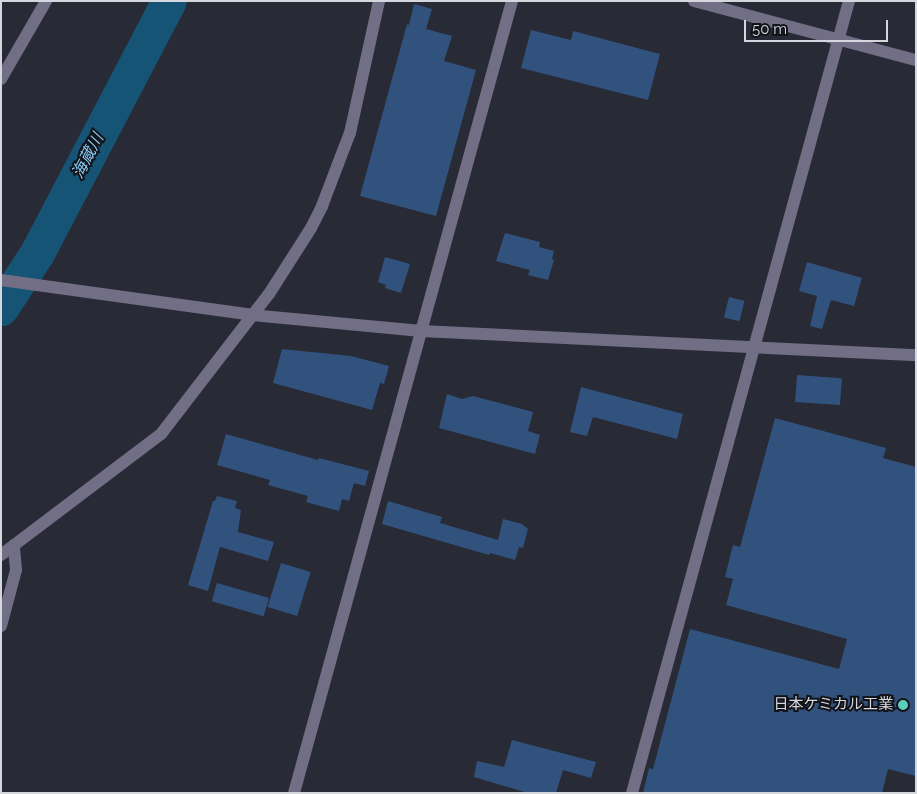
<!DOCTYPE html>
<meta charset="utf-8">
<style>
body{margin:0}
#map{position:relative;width:917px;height:794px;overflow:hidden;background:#282a36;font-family:Raleway,"Noto Sans JP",sans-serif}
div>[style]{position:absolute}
.river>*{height:35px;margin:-17.5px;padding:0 17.5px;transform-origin:17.5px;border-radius:17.5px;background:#165475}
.building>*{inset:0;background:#31527d;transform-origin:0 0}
.minor>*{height:12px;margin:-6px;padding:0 6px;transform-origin:6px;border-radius:6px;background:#726e86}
.dots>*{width:14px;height:14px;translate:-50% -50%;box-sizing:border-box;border:2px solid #121318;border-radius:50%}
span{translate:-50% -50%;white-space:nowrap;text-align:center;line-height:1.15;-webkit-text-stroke:4px #121318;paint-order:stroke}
.poi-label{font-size:15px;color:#d5d7df}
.right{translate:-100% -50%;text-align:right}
.water-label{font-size:16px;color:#88caf3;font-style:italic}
.frame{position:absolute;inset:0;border:2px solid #d5d7df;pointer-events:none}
.scale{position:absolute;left:744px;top:20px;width:144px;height:22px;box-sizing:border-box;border:2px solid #d5d7df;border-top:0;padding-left:6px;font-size:15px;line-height:18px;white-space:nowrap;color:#d5d7df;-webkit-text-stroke:4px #121318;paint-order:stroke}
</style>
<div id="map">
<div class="river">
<i style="left:1px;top:308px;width:66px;rotate:-56.8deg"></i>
<i style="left:37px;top:253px;width:284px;rotate:-62.4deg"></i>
</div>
<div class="building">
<i style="clip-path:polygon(414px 4px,432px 9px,426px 29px,452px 36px,444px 61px,476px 70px,436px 216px,360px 196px,407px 24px,409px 25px)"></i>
<i style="clip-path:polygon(531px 30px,571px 40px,573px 31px,660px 54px,648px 100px,521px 68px)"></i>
<i style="clip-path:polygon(505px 233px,540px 242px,539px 247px,554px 251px,552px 259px,554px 260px,548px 280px,528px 275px,530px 270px,496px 261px)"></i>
<i style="clip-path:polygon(385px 257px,410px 264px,401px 293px,385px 288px,386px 285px,378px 282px)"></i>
<i style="clip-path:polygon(807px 262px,862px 278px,854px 306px,831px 300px,822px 329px,810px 326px,817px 296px,799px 291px)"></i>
<i style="left:729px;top:297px;width:16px;height:21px;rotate:14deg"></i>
<i style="clip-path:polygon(282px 349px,351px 356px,389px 366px,384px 384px,380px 383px,372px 410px,273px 383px)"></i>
<i style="left:797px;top:375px;width:45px;height:27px;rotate:4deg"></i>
<i style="clip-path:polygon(581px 387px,683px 414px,677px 439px,593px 417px,587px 436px,570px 432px)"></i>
<i style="clip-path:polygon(447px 394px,462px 399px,473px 396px,533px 412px,528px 431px,540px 435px,535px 454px,439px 428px)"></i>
<i style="clip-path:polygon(775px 418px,886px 448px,883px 458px,916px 467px,916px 776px,888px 769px,882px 793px,643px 793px,649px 768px,653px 769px,690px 629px,839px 669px,847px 639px,726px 605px,733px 579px,725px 577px,733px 545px,740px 547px)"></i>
<i style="clip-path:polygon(226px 434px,318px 460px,319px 458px,369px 471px,365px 486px,354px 483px,349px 501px,342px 499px,339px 511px,306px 502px,308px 496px,268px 485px,270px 480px,217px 465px)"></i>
<i style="clip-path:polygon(217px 496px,237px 501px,235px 508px,241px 510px,238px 532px,274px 542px,268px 561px,220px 547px,208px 591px,188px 585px,213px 501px,215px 501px)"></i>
<i style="clip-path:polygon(388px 501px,442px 517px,440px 523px,498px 540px,503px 519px,522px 524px,528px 529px,523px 548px,519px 547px,515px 560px,490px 553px,489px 555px,382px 524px)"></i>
<i style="left:281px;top:563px;width:31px;height:46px;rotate:17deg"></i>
<i style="left:217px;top:583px;width:54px;height:19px;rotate:16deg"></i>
<i style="clip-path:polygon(512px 740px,596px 762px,591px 778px,563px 770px,556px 793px,528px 793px,474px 777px,477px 761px,504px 767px)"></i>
</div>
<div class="minor">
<i style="left:694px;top:1px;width:230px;rotate:14.9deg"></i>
<i style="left:1px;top:79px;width:90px;rotate:-60deg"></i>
<i style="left:1px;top:280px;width:253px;rotate:7.9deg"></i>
<i style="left:252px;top:315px;width:170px;rotate:5.4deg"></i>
<i style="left:421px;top:331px;width:496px;rotate:2.8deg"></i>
<i style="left:1px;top:555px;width:201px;rotate:-37.1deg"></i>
<i style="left:161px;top:434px;width:177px;rotate:-52.4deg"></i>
<i style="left:269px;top:294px;width:78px;rotate:-57.5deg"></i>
<i style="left:311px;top:228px;width:25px;rotate:-63deg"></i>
<i style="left:322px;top:206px;width:45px;rotate:-69.1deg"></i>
<i style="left:338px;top:164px;width:33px;rotate:-69deg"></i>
<i style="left:350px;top:133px;width:135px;rotate:-77.6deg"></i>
<i style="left:1px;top:626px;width:58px;rotate:-75deg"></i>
<i style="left:16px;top:570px;width:25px;rotate:-95deg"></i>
<i style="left:294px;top:793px;width:821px;rotate:-74.61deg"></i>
<i style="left:632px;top:793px;width:821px;rotate:-74.68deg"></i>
</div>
<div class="dots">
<i style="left:903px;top:705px;background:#5ccebb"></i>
</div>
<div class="poi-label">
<span class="right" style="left:893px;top:705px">日本ケミカル工業</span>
</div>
<div class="water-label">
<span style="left:88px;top:156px;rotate:-62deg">海蔵川</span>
</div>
<div class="frame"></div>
<div class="scale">50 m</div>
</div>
